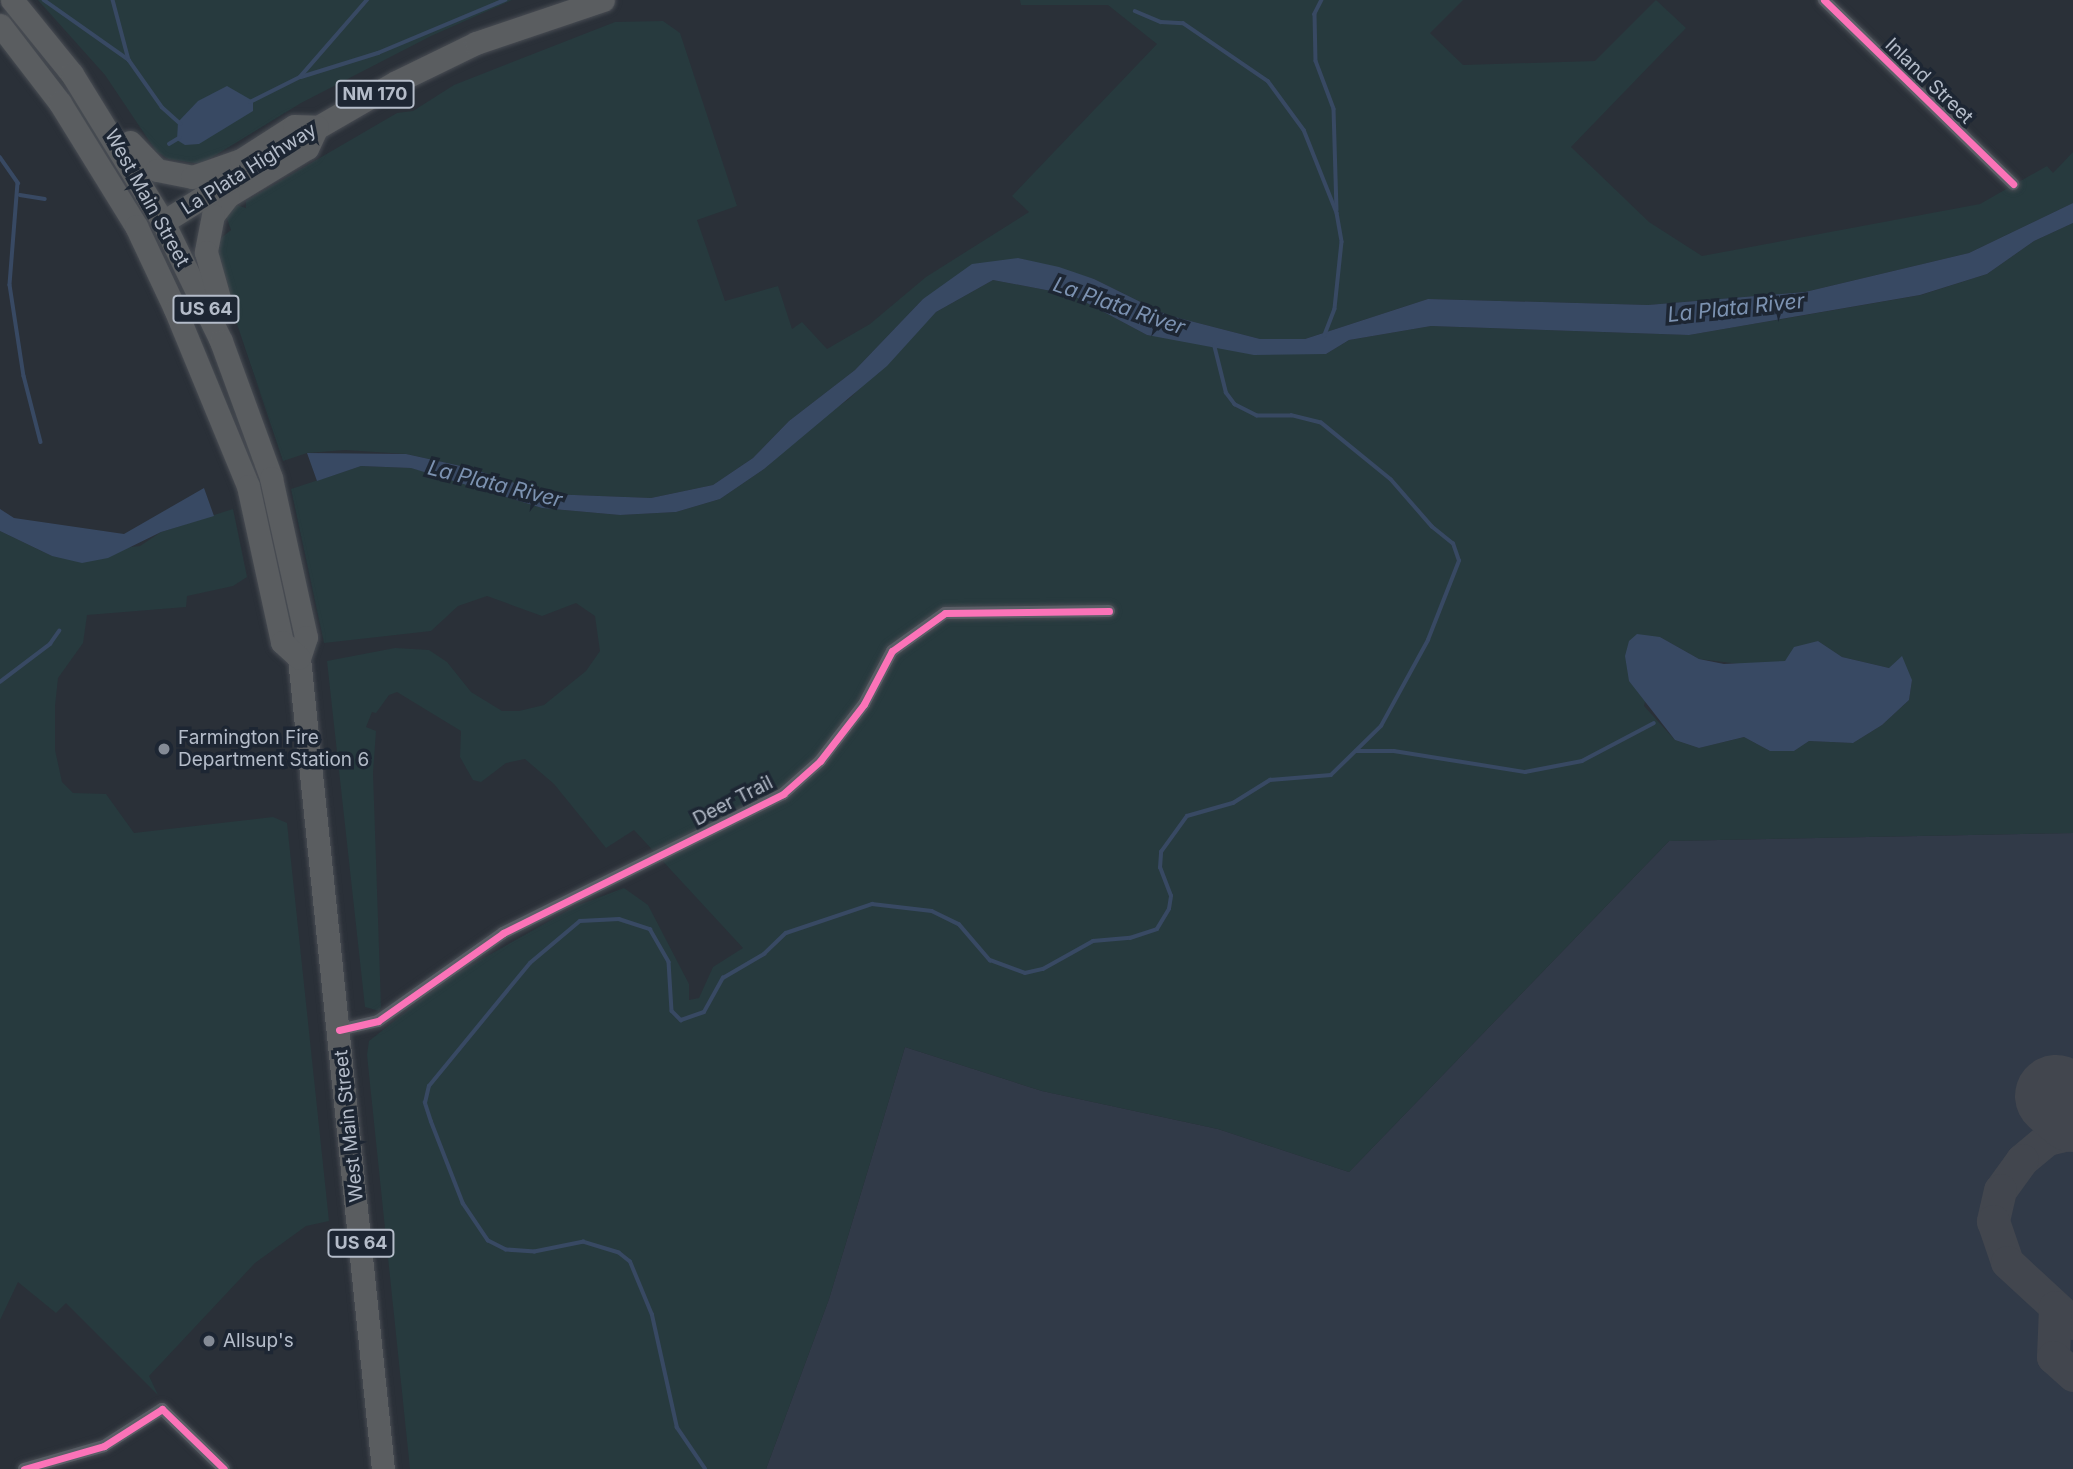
<!DOCTYPE html>
<style>
body{margin:0}
#map{position:relative;width:2073px;height:1469px;overflow:hidden;background:#2a3038;font-family:Inter,sans-serif}
div>[style]{position:absolute}
.airport>*{inset:0;background:#313a48}
.green>*{inset:0;background:#273a3e}
.water>*{inset:0;background:#384963}
.stream>*{height:3.5px;margin:-1.75px;padding:0 1.75px;transform-origin:1.75px;border-radius:1.75px;background:#384963}
.taxiway>*{height:33px;margin:-16.5px;padding:0 16.5px;transform-origin:16.5px;border-radius:16.5px;background:#42464e}
.runway>*{height:82px;margin:-41px;padding:0 41px;transform-origin:41px;border-radius:41px;background:#42464e}
.roads{filter:drop-shadow(0 0 2px #484c53) drop-shadow(0 0 2px #484c53)}
.street>*{height:12px;margin:-6px;padding:0 6px;transform-origin:6px;border-radius:6px;background:#5a5e66}
.highway>*{height:23px;margin:-11.5px;padding:0 11.5px;transform-origin:11.5px;border-radius:11.5px;background:#5a5d60}
.cycleway>*{height:7px;margin:-3.5px;padding:0 3.5px;transform-origin:3.5px;border-radius:3.5px;background:#fb73b8}
.dots>*{width:19px;height:19px;translate:-50% -50%;box-sizing:border-box;border:4px solid #1d2633;border-radius:50%}
span{translate:-50% -50%;white-space:nowrap;text-align:center;line-height:1.15;-webkit-text-stroke:7px #1d2633;paint-order:stroke}
.shield-label span{padding:2px 5px;background:#1d2633;border:2px solid;border-radius:5px;-webkit-text-stroke-width:0}
.shield-label{font-size:18px;color:#b4bcc9;font-weight:700}
.street-label{font-size:19px;color:#b4bcc9}
.poi-label{font-size:19px;color:#b4bcc9}
.left{translate:0 -50%;text-align:left}
.water-label{font-size:21px;color:#7c92b1;font-style:italic}
</style>
<div id="map">
<div class="airport">
<i style="clip-path:polygon(2073px 833px,2073px 1469px,766px 1469px,829px 1299px,905px 1047px,1042px 1091px,1218px 1129px,1349px 1172px,1669px 841px)"></i>
</div>
<div class="green">
<i style="clip-path:polygon(38px 0,512px 0,431px 36px,301px 103px,201px 164px,168px 159px,156px 151px,105px 75px)"></i>
<i style="clip-path:polygon(1020px 0,1463px 0,1430px 33px,1463px 65px,1595px 61px,1656px 0,1686px 28px,1571px 147px,1649px 222px,1702px 256px,1980px 204px,2047px 166px,2053px 173px,2073px 152px,2073px 203px,1969px 253px,1805px 292px,1648px 305px,1428px 299px,1305px 339px,1260px 339px,1167px 315px,1094px 279px,1018px 258px,923px 299px,855px 370px,789px 421px,753px 458px,713px 485px,651px 498px,547px 494px,470px 468px,406px 454px,345px 450px,307px 453px,283px 461px,218px 267px,220px 239px,231px 230px,226px 216px,236px 205px,246px 208px,246px 201px,397px 113px,413px 111px,454px 85px,615px 22px,663px 21px,680px 33px,737px 206px,697px 220px,725px 301px,778px 286px,792px 329px,802px 322px,827px 349px,870px 324px,926px 277px,1029px 212px,1012px 196px,1157px 44px,1108px 5px,1021px 5px)"></i>
<i style="clip-path:polygon(evenodd,2073px 223px,2073px 833px,1669px 841px,1349px 1172px,1218px 1129px,1042px 1091px,905px 1047px,829px 1299px,766px 1469px,410px 1469px,367px 1055px,369px 1041px,450px 977px,576px 906px,624px 888px,648px 905px,689px 984px,689px 1000px,699px 998px,713px 967px,743px 948px,634px 830px,606px 848px,554px 784px,525px 759px,506px 763px,481px 782px,473px 780px,460px 757px,461px 731px,397px 692px,389px 695px,376px 713px,372px 712px,366px 727px,376px 731px,373px 773px,381px 1007px,379px 1011px,365px 1007px,327px 661px,395px 648px,429px 650px,447px 662px,471px 692px,502px 711px,519px 711px,544px 705px,586px 671px,600px 651px,595px 616px,576px 603px,542px 616px,487px 596px,458px 606px,431px 631px,324px 643px,291px 489px,361px 466px,412px 468px,542px 508px,620px 515px,676px 512px,720px 499px,764px 469px,817px 421px,849px 399px,936px 312px,993px 280px,1072px 295px,1147px 335px,1326px 354px,1349px 340px,1431px 326px,1689px 335px,1921px 295px,1987px 274px,2034px 241px,2073px 223px,1660px 637px,1699px 659px,1756px 666px,1785px 661px,1818px 641px,1842px 657px,1889px 668px,1912px 680px,1909px 700px,1882px 725px,1853px 743px,1809px 741px,1794px 751px,1770px 751px,1744px 737px,1699px 748px,1675px 740px,1644px 706px,1660px 637px)"></i>
<i style="clip-path:polygon(233px 509px,247px 577px,233px 586px,187px 596px,186px 607px,87px 615px,83px 643px,58px 678px,55px 706px,55px 750px,62px 782px,73px 793px,106px 794px,134px 833px,273px 817px,287px 823px,329px 1221px,306px 1226px,255px 1263px,149px 1376px,158px 1395px,66px 1303px,56px 1313px,18px 1282px,0 1320px,0 531px,52px 556px,140px 546px,161px 532px)"></i>
</div>
<div class="water">
<i style="clip-path:polygon(227px 86px,253px 101px,253px 111px,199px 144px,185px 145px,177px 140px,178px 122px,198px 101px)"></i>
<i style="clip-path:polygon(2073px 203px,2073px 223px,2034px 241px,1987px 274px,1920px 295px,1689px 335px,1431px 326px,1349px 340px,1326px 354px,1254px 355px,1147px 335px,1072px 295px,993px 280px,936px 312px,887px 366px,764px 469px,720px 499px,676px 512px,620px 515px,542px 508px,411px 468px,361px 466px,317px 481px,307px 453px,406px 454px,470px 468px,548px 494px,651px 498px,713px 485px,753px 458px,789px 421px,855px 370px,923px 299px,972px 264px,1018px 258px,1059px 267px,1094px 279px,1167px 315px,1260px 339px,1305px 339px,1428px 299px,1648px 305px,1805px 292px,1969px 253px)"></i>
<i style="clip-path:polygon(204px 488px,214px 516px,161px 532px,108px 558px,82px 563px,52px 556px,0 531px,0 509px,14px 518px,124px 534px)"></i>
<i style="clip-path:polygon(1637px 634px,1660px 637px,1699px 659px,1724px 664px,1785px 661px,1794px 647px,1818px 641px,1842px 657px,1889px 668px,1902px 656px,1912px 680px,1909px 700px,1882px 725px,1853px 743px,1809px 741px,1794px 751px,1770px 751px,1744px 737px,1699px 748px,1675px 740px,1629px 681px,1625px 656px,1629px 641px)"></i>
</div>
<div class="stream">
<i style="left:44px;top:0;width:104px;rotate:35.2deg"></i>
<i style="left:113px;top:0;width:62px;rotate:75.1deg"></i>
<i style="left:129px;top:60px;width:57px;rotate:54.9deg"></i>
<i style="left:162px;top:107px;width:25px;rotate:42deg"></i>
<i style="left:1322px;top:0;width:16px;rotate:117deg"></i>
<i style="left:1315px;top:14px;width:47px;rotate:88.8deg"></i>
<i style="left:1316px;top:61px;width:51px;rotate:69.4deg"></i>
<i style="left:1334px;top:109px;width:101px;rotate:88.3deg"></i>
<i style="left:1135px;top:11px;width:28px;rotate:23deg"></i>
<i style="left:1161px;top:22px;width:22px;rotate:3deg"></i>
<i style="left:1183px;top:23px;width:103px;rotate:34.3deg"></i>
<i style="left:1268px;top:81px;width:61px;rotate:53.7deg"></i>
<i style="left:1304px;top:130px;width:89px;rotate:68.3deg"></i>
<i style="left:1337px;top:213px;width:29px;rotate:80deg"></i>
<i style="left:1342px;top:242px;width:67px;rotate:96deg"></i>
<i style="left:1335px;top:309px;width:28px;rotate:111deg"></i>
<i style="left:301px;top:77px;width:81px;rotate:-17.3deg"></i>
<i style="left:378px;top:53px;width:138px;rotate:-22.7deg"></i>
<i style="left:250px;top:102px;width:56px;rotate:-26.6deg"></i>
<i style="left:300px;top:77px;width:102px;rotate:-49deg"></i>
<i style="left:169px;top:144px;width:12px;rotate:-31deg"></i>
<i style="left:0;top:157px;width:32px;rotate:55deg"></i>
<i style="left:18px;top:183px;width:102px;rotate:94.5deg"></i>
<i style="left:10px;top:285px;width:92px;rotate:81.3deg"></i>
<i style="left:24px;top:376px;width:68px;rotate:75.6deg"></i>
<i style="left:20px;top:195px;width:25px;rotate:9deg"></i>
<i style="left:0;top:682px;width:63px;rotate:-37.2deg"></i>
<i style="left:50px;top:644px;width:16px;rotate:-55deg"></i>
<i style="left:1356px;top:751px;width:38px"></i>
<i style="left:1394px;top:751px;width:133px;rotate:9.1deg"></i>
<i style="left:1525px;top:772px;width:58px;rotate:-10.9deg"></i>
<i style="left:1582px;top:761px;width:81px;rotate:-27.8deg"></i>
<i style="left:705px;top:1469px;width:50px;rotate:-124.3deg"></i>
<i style="left:677px;top:1428px;width:116px;rotate:-102.5deg"></i>
<i style="left:652px;top:1315px;width:57px;rotate:-112.5deg"></i>
<i style="left:630px;top:1262px;width:14px;rotate:-141deg"></i>
<i style="left:619px;top:1253px;width:37px;rotate:-163deg"></i>
<i style="left:584px;top:1242px;width:50px;rotate:168.5deg"></i>
<i style="left:535px;top:1252px;width:29px;rotate:-176deg"></i>
<i style="left:506px;top:1250px;width:20px;rotate:-153deg"></i>
<i style="left:488px;top:1241px;width:45px;rotate:-124deg"></i>
<i style="left:463px;top:1204px;width:88px;rotate:-111.3deg"></i>
<i style="left:431px;top:1122px;width:20px;rotate:-108deg"></i>
<i style="left:425px;top:1103px;width:17px;rotate:-77deg"></i>
<i style="left:429px;top:1086px;width:159px;rotate:-50.6deg"></i>
<i style="left:530px;top:963px;width:65px;rotate:-40deg"></i>
<i style="left:580px;top:921px;width:39px;rotate:-3deg"></i>
<i style="left:619px;top:919px;width:33px;rotate:18deg"></i>
<i style="left:650px;top:929px;width:38px;rotate:60deg"></i>
<i style="left:669px;top:962px;width:49px;rotate:86.5deg"></i>
<i style="left:672px;top:1011px;width:13px;rotate:45deg"></i>
<i style="left:681px;top:1020px;width:24px;rotate:-19deg"></i>
<i style="left:704px;top:1012px;width:39px;rotate:-61deg"></i>
<i style="left:723px;top:978px;width:48px;rotate:-30.3deg"></i>
<i style="left:764px;top:954px;width:30px;rotate:-44deg"></i>
<i style="left:786px;top:933px;width:91px;rotate:-18.6deg"></i>
<i style="left:872px;top:904px;width:60px;rotate:6.7deg"></i>
<i style="left:932px;top:911px;width:30px;rotate:26deg"></i>
<i style="left:959px;top:924px;width:48px;rotate:49.3deg"></i>
<i style="left:990px;top:960px;width:37px;rotate:20deg"></i>
<i style="left:1025px;top:973px;width:18px;rotate:-13deg"></i>
<i style="left:1043px;top:969px;width:57px;rotate:-29.2deg"></i>
<i style="left:1093px;top:941px;width:37px;rotate:-5deg"></i>
<i style="left:1130px;top:938px;width:28px;rotate:-18deg"></i>
<i style="left:1157px;top:929px;width:23px;rotate:-59deg"></i>
<i style="left:1169px;top:909px;width:13px;rotate:-81deg"></i>
<i style="left:1171px;top:896px;width:30px;rotate:-111deg"></i>
<i style="left:1160px;top:868px;width:16px;rotate:-86deg"></i>
<i style="left:1161px;top:852px;width:44px;rotate:-54.2deg"></i>
<i style="left:1187px;top:816px;width:48px;rotate:-15.8deg"></i>
<i style="left:1233px;top:803px;width:44px;rotate:-31.9deg"></i>
<i style="left:1270px;top:780px;width:61px;rotate:-4.7deg"></i>
<i style="left:1331px;top:775px;width:70px;rotate:-44.4deg"></i>
<i style="left:1381px;top:726px;width:98px;rotate:-61.3deg"></i>
<i style="left:1428px;top:640px;width:85px;rotate:-68.6deg"></i>
<i style="left:1459px;top:561px;width:18px;rotate:-109deg"></i>
<i style="left:1453px;top:544px;width:27px;rotate:-141deg"></i>
<i style="left:1432px;top:527px;width:62px;rotate:-131.1deg"></i>
<i style="left:1391px;top:480px;width:90px;rotate:-140.8deg"></i>
<i style="left:1321px;top:423px;width:30px;rotate:-166deg"></i>
<i style="left:1292px;top:416px;width:35px;rotate:180deg"></i>
<i style="left:1257px;top:416px;width:25px;rotate:-153deg"></i>
<i style="left:1235px;top:405px;width:15px;rotate:-127deg"></i>
<i style="left:1226px;top:393px;width:49px;rotate:-104deg"></i>
</div>
<div class="taxiway">
<i style="left:2073px;top:1133px;width:27px;rotate:167deg"></i>
<i style="left:2047px;top:1139px;width:33px;rotate:140deg"></i>
<i style="left:2022px;top:1160px;width:37px;rotate:126deg"></i>
<i style="left:2000px;top:1190px;width:32px;rotate:103deg"></i>
<i style="left:1993px;top:1221px;width:43px;rotate:71.1deg"></i>
<i style="left:2007px;top:1262px;width:90px;rotate:42.7deg"></i>
<i style="left:2055px;top:1307px;width:50px;rotate:92.3deg"></i>
<i style="left:2053px;top:1357px;width:27px;rotate:42deg"></i>
</div>
<div class="runway">
<i style="left:2056px;top:1096px;width:23px;rotate:41deg"></i>
</div>
<div class="roads">
<div class="street">
<i style="left:1824px;top:0;width:264px;rotate:44.2deg"></i>
<i style="left:339px;top:1030px;width:40px;rotate:-13deg"></i>
<i style="left:378px;top:1021px;width:153px;rotate:-35.1deg"></i>
<i style="left:503px;top:933px;width:313px;rotate:-26.4deg"></i>
<i style="left:783px;top:794px;width:50px;rotate:-41.7deg"></i>
<i style="left:820px;top:761px;width:72px;rotate:-52.3deg"></i>
<i style="left:864px;top:704px;width:60px;rotate:-62.2deg"></i>
<i style="left:892px;top:651px;width:65px;rotate:-35.6deg"></i>
<i style="left:945px;top:613px;width:164px;rotate:-0.7deg"></i>
<i style="left:24px;top:1469px;width:83px;rotate:-16deg"></i>
<i style="left:104px;top:1446px;width:69px;rotate:-32.5deg"></i>
<i style="left:162px;top:1409px;width:86px;rotate:44.1deg"></i>
</div>
<div class="highway">
<i style="left:12px;top:0;width:95px;rotate:51deg"></i>
<i style="left:72px;top:74px;width:174px;rotate:58.4deg"></i>
<i style="left:163px;top:222px;width:132px;rotate:64deg"></i>
<i style="left:221px;top:341px;width:146px;rotate:69.9deg"></i>
<i style="left:271px;top:478px;width:163px;rotate:77.6deg"></i>
<i style="left:306px;top:637px;width:22px;rotate:108deg"></i>
<i style="left:299px;top:658px;width:815px;rotate:84.09deg"></i>
<i style="left:0;top:25px;width:98px;rotate:52.4deg"></i>
<i style="left:60px;top:103px;width:145px;rotate:58.3deg"></i>
<i style="left:136px;top:226px;width:92px;rotate:64.8deg"></i>
<i style="left:175px;top:309px;width:191px;rotate:67.6deg"></i>
<i style="left:248px;top:486px;width:160px;rotate:77.7deg"></i>
<i style="left:282px;top:642px;width:23px;rotate:43deg"></i>
<i style="left:306px;top:134px;width:104px;rotate:-30deg"></i>
<i style="left:396px;top:82px;width:89px;rotate:-26deg"></i>
<i style="left:476px;top:43px;width:134px;rotate:-18.7deg"></i>
<i style="left:130px;top:142px;width:39px;rotate:46deg"></i>
<i style="left:157px;top:170px;width:36px;rotate:11deg"></i>
<i style="left:192px;top:177px;width:52px;rotate:-19.1deg"></i>
<i style="left:241px;top:160px;width:63px;rotate:-32.7deg"></i>
<i style="left:294px;top:126px;width:23px;rotate:2deg"></i>
<i style="left:317px;top:127px;width:23px;rotate:115deg"></i>
<i style="left:307px;top:148px;width:92px;rotate:148.7deg"></i>
<i style="left:228px;top:196px;width:24px;rotate:128deg"></i>
<i style="left:213px;top:215px;width:38px;rotate:101deg"></i>
<i style="left:206px;top:252px;width:62px;rotate:74.2deg"></i>
<i style="left:163px;top:222px;width:81px;rotate:-31.9deg"></i>
</div>
</div>
<div class="cycleway">
<i style="left:1824px;top:0;width:264px;rotate:44.2deg"></i>
<i style="left:339px;top:1030px;width:40px;rotate:-13deg"></i>
<i style="left:378px;top:1021px;width:153px;rotate:-35.1deg"></i>
<i style="left:503px;top:933px;width:313px;rotate:-26.4deg"></i>
<i style="left:783px;top:794px;width:50px;rotate:-41.7deg"></i>
<i style="left:820px;top:761px;width:72px;rotate:-52.3deg"></i>
<i style="left:864px;top:704px;width:60px;rotate:-62.2deg"></i>
<i style="left:892px;top:651px;width:65px;rotate:-35.6deg"></i>
<i style="left:945px;top:613px;width:164px;rotate:-0.7deg"></i>
<i style="left:24px;top:1469px;width:83px;rotate:-16deg"></i>
<i style="left:104px;top:1446px;width:69px;rotate:-32.5deg"></i>
<i style="left:162px;top:1409px;width:86px;rotate:44.1deg"></i>
</div>
<div class="dots">
<i style="left:164px;top:749px;background:#848b96"></i>
<i style="left:209px;top:1341px;background:#848b96"></i>
</div>
<div class="shield-label">
<span style="left:375px;top:94px">NM 170</span>
<span style="left:206px;top:309px">US 64</span>
<span style="left:361px;top:1243px">US 64</span>
</div>
<div class="street-label">
<span style="left:1929px;top:81px;rotate:44deg">Inland Street</span>
<span style="left:249px;top:169px;rotate:-32deg">La Plata Highway</span>
<span style="left:147px;top:198px;rotate:61deg">West Main Street</span>
<span style="left:733px;top:801px;rotate:-27deg">Deer Trail</span>
<span style="left:349px;top:1126px;rotate:-96deg">West Main Street</span>
</div>
<div class="poi-label">
<span class="left" style="left:178px;top:749px">Farmington Fire<br>Department Station 6</span>
<span class="left" style="left:223px;top:1341px">Allsup's</span>
</div>
<div class="water-label">
<span style="left:1119px;top:306px;rotate:19deg">La Plata River</span>
<span style="left:1736px;top:308px;rotate:-6deg">La Plata River</span>
<span style="left:495px;top:484px;rotate:14deg">La Plata River</span>
</div>
</div>
